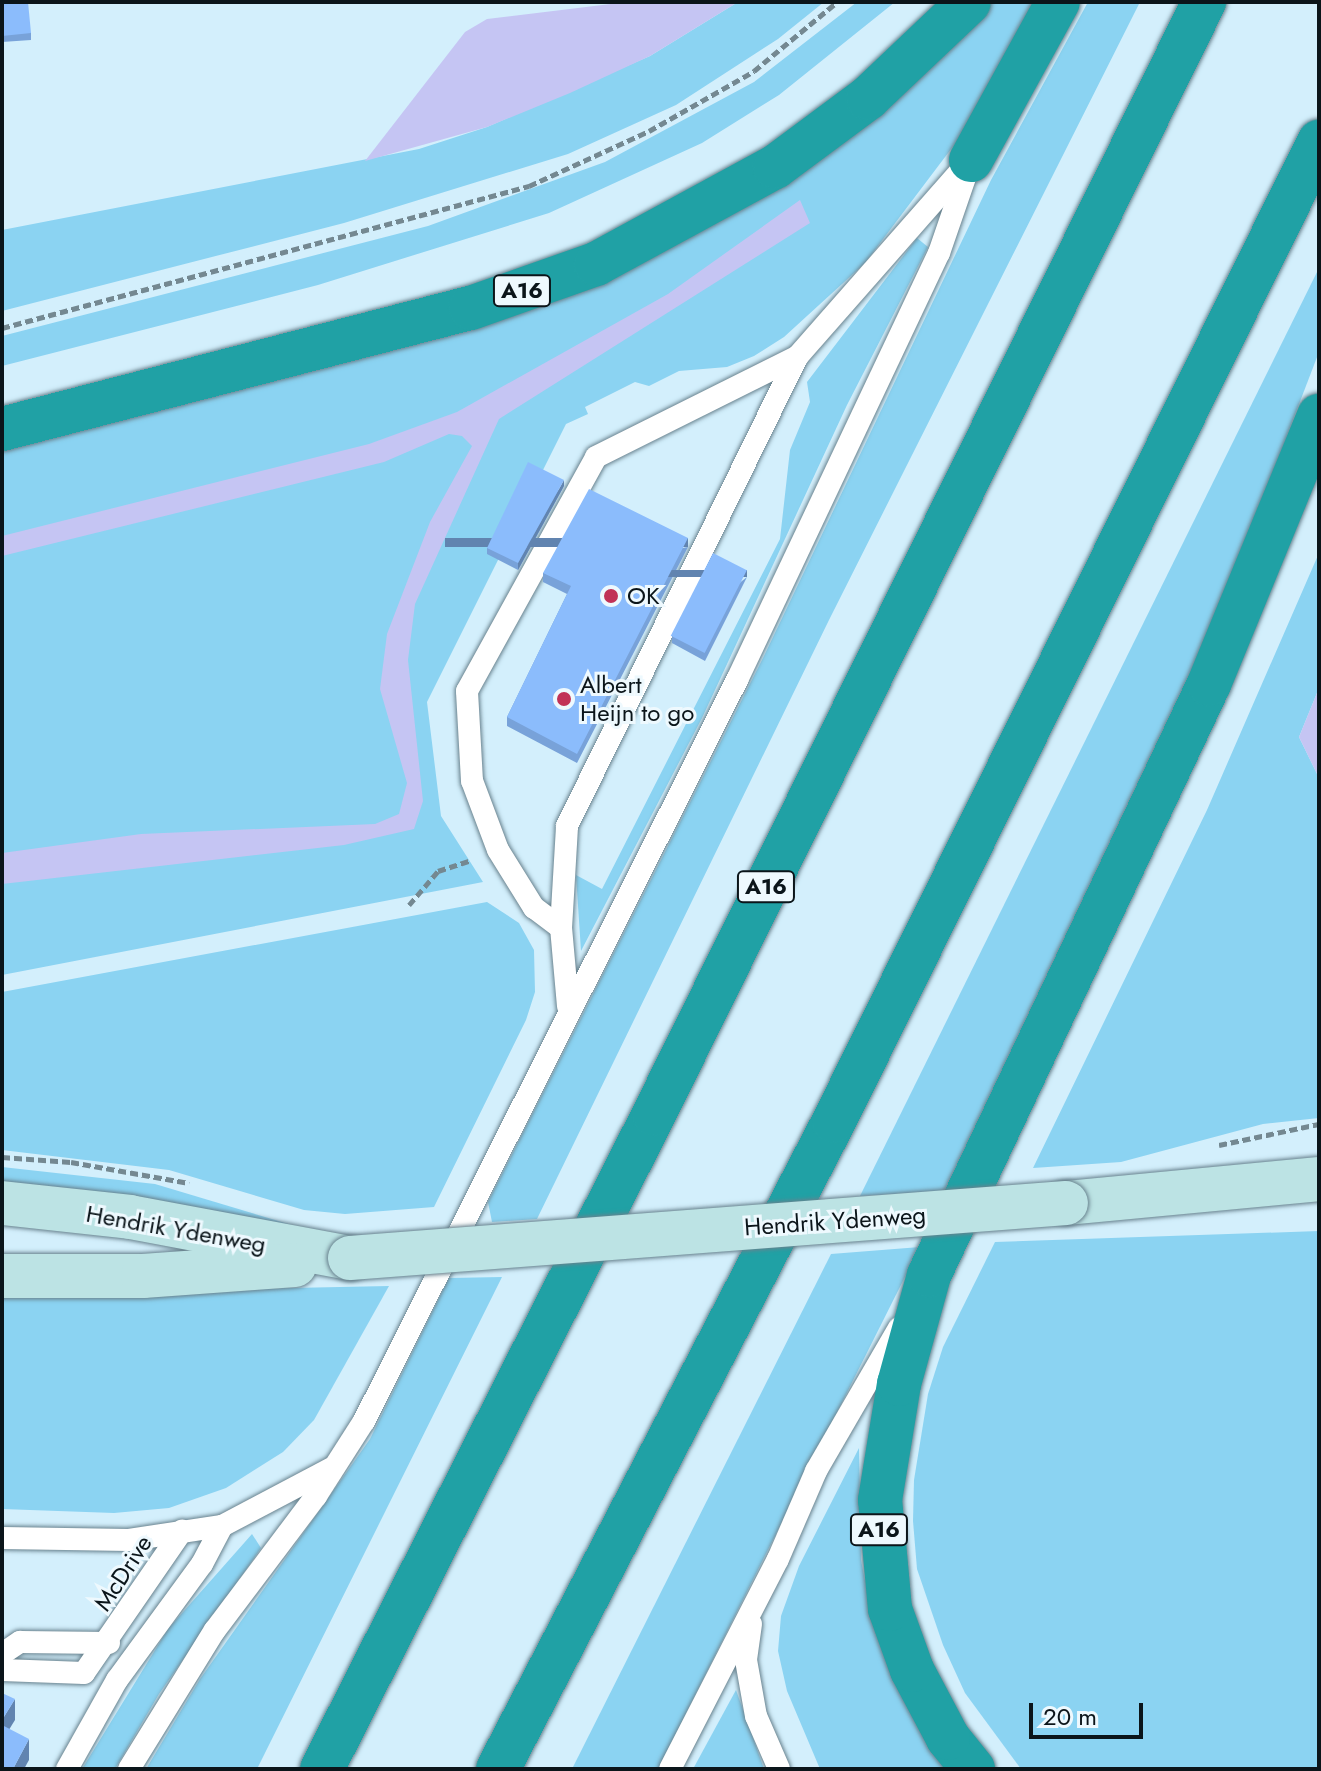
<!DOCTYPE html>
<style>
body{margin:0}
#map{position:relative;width:1321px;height:1771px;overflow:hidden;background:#d3effc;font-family:Jost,sans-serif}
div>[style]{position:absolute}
.green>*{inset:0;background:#8bd3f2}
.water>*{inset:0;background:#c5c5f3}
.path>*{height:5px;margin-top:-2.5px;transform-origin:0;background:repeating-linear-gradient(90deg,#748891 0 8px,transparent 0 12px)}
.roads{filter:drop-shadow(0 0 2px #68828e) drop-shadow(0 0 2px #68828e)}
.lane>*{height:22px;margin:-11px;padding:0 11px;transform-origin:11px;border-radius:11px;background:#fff}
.secondary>*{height:44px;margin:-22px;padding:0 22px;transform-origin:22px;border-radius:22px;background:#bce3e4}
.highway>*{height:44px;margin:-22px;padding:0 22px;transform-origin:22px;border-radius:22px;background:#20a1a5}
.bridges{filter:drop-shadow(0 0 2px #68828e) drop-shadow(0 0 2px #68828e)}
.secondary-bridge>*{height:44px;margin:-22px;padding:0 22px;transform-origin:22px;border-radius:22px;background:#bce3e4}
.wall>*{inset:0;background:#78a2d9}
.shaded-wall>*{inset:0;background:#6184b0;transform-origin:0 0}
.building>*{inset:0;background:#8bbcfc;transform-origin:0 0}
.dots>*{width:22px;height:22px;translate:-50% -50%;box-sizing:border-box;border:4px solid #eef9fe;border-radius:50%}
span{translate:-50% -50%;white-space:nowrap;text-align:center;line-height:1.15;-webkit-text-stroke:6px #eef9fe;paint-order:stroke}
.shield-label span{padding:2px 6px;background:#eef9fe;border:2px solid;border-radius:6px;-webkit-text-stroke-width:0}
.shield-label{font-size:22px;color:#0b151a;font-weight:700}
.poi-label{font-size:24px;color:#0b151a}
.left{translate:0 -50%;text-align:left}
.street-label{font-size:24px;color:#0b151a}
.frame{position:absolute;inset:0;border:4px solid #0b151a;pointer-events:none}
.scale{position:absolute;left:1029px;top:1703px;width:114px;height:36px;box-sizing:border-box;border:4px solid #0b151a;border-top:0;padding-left:10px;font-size:24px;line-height:28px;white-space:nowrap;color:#0b151a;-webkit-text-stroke:6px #eef9fe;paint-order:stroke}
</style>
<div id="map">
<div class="green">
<i style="clip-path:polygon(738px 2px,824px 2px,778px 39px,676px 105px,568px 154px,344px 223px,2px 311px,2px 230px,419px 149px,487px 127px,650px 56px)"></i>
<i style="clip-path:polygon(857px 2px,895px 2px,779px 95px,702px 143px,549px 213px,318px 285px,2px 366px,2px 336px,428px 226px,605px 162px,754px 82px)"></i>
<i style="clip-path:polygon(993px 2px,1044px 2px,979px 112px,865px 263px,784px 337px,754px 356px,727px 367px,679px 371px,649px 386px,635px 382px,585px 407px,588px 414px,566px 424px,427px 702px,441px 816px,483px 882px,2px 975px,2px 435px,488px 312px,961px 35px)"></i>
<i style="clip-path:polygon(1088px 2px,1140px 2px,829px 620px,537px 1219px,492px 1222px,488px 1202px,763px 658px,991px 180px)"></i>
<i style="clip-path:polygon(917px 238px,928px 247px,847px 405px,702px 718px,581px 951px,576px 875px,602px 889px,780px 539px,790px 450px,810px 402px,807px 382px)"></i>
<i style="clip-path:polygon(1319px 268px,1319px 352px,1271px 477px,1160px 749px,949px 1191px,860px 1196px)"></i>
<i style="clip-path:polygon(1319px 553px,1319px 688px,1299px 737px,1319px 778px,1319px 1118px,1263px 1124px,1121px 1162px,1033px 1168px,1207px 810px)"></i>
<i style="clip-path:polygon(487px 902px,519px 923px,534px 950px,535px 992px,526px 1020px,434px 1207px,345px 1214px,304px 1210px,169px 1170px,2px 1150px,2px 992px)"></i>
<i style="clip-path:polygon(2px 1167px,155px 1184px,302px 1228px,2px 1191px)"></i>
<i style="clip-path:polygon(1319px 1231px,1319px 1769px,1021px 1769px,965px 1693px,943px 1645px,917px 1569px,913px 1521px,914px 1480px,928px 1394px,943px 1347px,995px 1242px)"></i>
<i style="clip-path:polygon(920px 1247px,658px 1769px,572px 1769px,831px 1254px)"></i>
<i style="clip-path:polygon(502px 1277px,257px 1769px,146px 1769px,200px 1679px,370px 1439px,449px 1278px)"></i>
<i style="clip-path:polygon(389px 1286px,314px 1420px,283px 1452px,226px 1488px,169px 1508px,114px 1513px,2px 1509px,2px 1294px)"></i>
<i style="clip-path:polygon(859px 1448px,861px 1560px,872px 1617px,951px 1769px,820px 1769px,787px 1691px,778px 1651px,781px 1616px,799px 1566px)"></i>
<i style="clip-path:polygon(252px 1534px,261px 1548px,159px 1694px,115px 1769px,82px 1769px,168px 1629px)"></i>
<i style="clip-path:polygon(736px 1690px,764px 1769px,693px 1769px)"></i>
</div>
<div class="water">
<i style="clip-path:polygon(627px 2px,738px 2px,650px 56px,570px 93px,487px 127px,365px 161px,465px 32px,487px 19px)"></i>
<i style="clip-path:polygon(800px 200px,810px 223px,499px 419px,415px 604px,408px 660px,423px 801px,414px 829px,344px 845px,2px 884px,2px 853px,141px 834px,375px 824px,399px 814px,407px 783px,380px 689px,387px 634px,430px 522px,472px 446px,462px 436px,449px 434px,384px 462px,2px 556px,2px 536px,369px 444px,457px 412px,668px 294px)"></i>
<i style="clip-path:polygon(1319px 688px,1319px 778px,1299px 737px)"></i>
</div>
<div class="path">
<i style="left:2px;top:328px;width:546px;rotate:-15.08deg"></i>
<i style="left:529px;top:186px;width:132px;rotate:-24.6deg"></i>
<i style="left:649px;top:131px;width:121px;rotate:-29.7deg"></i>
<i style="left:754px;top:71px;width:108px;rotate:-39.7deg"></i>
<i style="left:409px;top:905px;width:45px;rotate:-49.5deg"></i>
<i style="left:438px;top:871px;width:35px;rotate:-18deg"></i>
<i style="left:1219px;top:1145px;width:102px;rotate:-11.9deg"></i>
<i style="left:2px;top:1157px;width:69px;rotate:4.1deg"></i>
<i style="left:71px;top:1162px;width:120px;rotate:10.1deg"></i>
</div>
<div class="roads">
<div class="lane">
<i style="left:561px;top:928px;width:34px;rotate:-143deg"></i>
<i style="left:534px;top:908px;width:68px;rotate:-121.8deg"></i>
<i style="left:498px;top:850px;width:74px;rotate:-110.6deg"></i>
<i style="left:472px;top:781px;width:90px;rotate:-93.2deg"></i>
<i style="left:467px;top:691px;width:267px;rotate:-61.1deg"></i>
<i style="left:596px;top:457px;width:225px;rotate:-26.5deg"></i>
<i style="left:797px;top:357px;width:254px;rotate:-48.7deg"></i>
<i style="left:568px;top:1006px;width:78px;rotate:-95.1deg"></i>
<i style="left:561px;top:928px;width:102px;rotate:-86.6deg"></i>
<i style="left:567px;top:826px;width:522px;rotate:-63.88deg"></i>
<i style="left:2px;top:1538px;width:127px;rotate:0.9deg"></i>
<i style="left:129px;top:1540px;width:94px;rotate:-8.6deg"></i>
<i style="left:222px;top:1526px;width:124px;rotate:-27.8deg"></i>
<i style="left:751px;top:1624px;width:36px;rotate:98deg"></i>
<i style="left:746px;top:1660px;width:57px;rotate:79.9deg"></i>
<i style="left:756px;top:1716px;width:58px;rotate:66.5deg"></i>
<i style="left:2px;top:1654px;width:22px;rotate:-34deg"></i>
<i style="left:20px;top:1642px;width:89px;rotate:0.6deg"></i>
<i style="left:2px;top:1670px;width:82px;rotate:2.1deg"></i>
<i style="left:84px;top:1673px;width:173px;rotate:-55.4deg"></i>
<i style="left:67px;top:1769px;width:102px;rotate:-60.7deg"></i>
<i style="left:117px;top:1680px;width:144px;rotate:-53.8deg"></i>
<i style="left:202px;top:1564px;width:43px;rotate:-62.2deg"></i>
<i style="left:129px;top:1769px;width:163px;rotate:-58.3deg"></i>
<i style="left:215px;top:1630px;width:168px;rotate:-53deg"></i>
<i style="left:316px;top:1496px;width:89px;rotate:-57.4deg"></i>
<i style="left:364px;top:1421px;width:830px;rotate:-63.28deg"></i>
<i style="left:737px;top:680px;width:472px;rotate:-64.7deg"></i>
<i style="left:939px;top:253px;width:98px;rotate:-71deg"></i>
<i style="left:670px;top:1769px;width:236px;rotate:-62.8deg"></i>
<i style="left:778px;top:1559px;width:96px;rotate:-66.6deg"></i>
<i style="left:816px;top:1471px;width:165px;rotate:-59.9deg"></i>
</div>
<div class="secondary">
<i style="left:2px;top:1203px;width:129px;rotate:6.2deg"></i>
<i style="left:130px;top:1217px;width:224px;rotate:10.6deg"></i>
<i style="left:1066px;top:1203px;width:254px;rotate:-5.4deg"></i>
<i style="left:2px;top:1276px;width:141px"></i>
<i style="left:143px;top:1276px;width:152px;rotate:-4.1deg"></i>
</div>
<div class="highway">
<i style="left:971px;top:160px;width:180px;rotate:-61.2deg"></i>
<i style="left:2px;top:429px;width:484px;rotate:-14.5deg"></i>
<i style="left:471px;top:308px;width:133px;rotate:-19.4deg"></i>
<i style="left:596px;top:264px;width:204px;rotate:-28.5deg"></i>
<i style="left:775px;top:167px;width:116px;rotate:-36.6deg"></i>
<i style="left:868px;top:98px;width:139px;rotate:-43.5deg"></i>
<i style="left:322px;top:1769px;width:734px;rotate:-63.12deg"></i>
<i style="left:654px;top:1114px;width:1241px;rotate:-63.68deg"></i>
<i style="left:498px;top:1769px;width:730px;rotate:-62.59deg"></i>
<i style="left:834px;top:1121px;width:1093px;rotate:-63.65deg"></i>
<i style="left:973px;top:1769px;width:40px;rotate:-129deg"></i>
<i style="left:948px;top:1738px;width:77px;rotate:-117.9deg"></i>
<i style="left:912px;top:1670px;width:65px;rotate:-109.8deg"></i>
<i style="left:890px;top:1609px;width:109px;rotate:-95.2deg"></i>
<i style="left:880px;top:1500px;width:118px;rotate:-80.7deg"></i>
<i style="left:899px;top:1384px;width:113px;rotate:-74.6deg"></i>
<i style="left:929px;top:1275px;width:654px;rotate:-64.65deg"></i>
<i style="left:1209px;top:684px;width:290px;rotate:-67.7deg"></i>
</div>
</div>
<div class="bridges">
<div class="secondary-bridge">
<i style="left:350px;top:1258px;width:718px;rotate:-4.39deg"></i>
</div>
</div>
<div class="wall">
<i style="clip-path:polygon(2px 2px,31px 33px,31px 40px,2px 42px)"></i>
<i style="clip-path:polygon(564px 486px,518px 570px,487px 554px,487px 548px)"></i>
<i style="clip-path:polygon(688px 547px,577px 763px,507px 726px,507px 717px,567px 594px,543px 582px,543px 573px)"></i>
<i style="clip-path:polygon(747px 577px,705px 661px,672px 643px,672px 637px)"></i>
</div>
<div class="shaded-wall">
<i style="clip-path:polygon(564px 480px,564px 486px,518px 570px,518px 563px)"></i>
<i style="left:688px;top:538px;width:9px;height:243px;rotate:90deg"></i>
<i style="left:747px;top:570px;width:7px;height:94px;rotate:90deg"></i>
<i style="clip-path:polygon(15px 1699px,15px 1720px,2px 1741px,2px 1720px)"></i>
<i style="clip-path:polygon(29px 1739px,29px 1760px,24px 1769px,13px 1769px)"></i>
</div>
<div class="building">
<i style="clip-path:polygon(2px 2px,28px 2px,31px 33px,2px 36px)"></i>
<i style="clip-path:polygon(528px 462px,564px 480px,518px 563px,487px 548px)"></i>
<i style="clip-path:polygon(589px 489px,688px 538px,577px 754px,507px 717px,571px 586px,543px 573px)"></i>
<i style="left:713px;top:553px;width:38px;height:93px;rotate:27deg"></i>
<i style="clip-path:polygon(2px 1693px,15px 1699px,2px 1720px)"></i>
<i style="clip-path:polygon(2px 1725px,29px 1739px,13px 1769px,2px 1769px)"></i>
</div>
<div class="dots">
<i style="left:611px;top:596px;background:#c13257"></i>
<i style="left:564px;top:699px;background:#c13257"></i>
</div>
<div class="shield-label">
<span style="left:522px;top:291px">A16</span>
<span style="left:766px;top:887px">A16</span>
<span style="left:879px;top:1530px">A16</span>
</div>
<div class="poi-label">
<span class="left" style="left:627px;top:596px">OK</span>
<span class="left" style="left:580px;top:699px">Albert<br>Heijn to go</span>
</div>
<div class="street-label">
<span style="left:835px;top:1221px;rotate:-4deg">Hendrik Ydenweg</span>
<span style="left:176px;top:1229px;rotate:10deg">Hendrik Ydenweg</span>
<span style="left:123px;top:1573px;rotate:-57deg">McDrive</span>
</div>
<div class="frame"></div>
<div class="scale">20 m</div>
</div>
